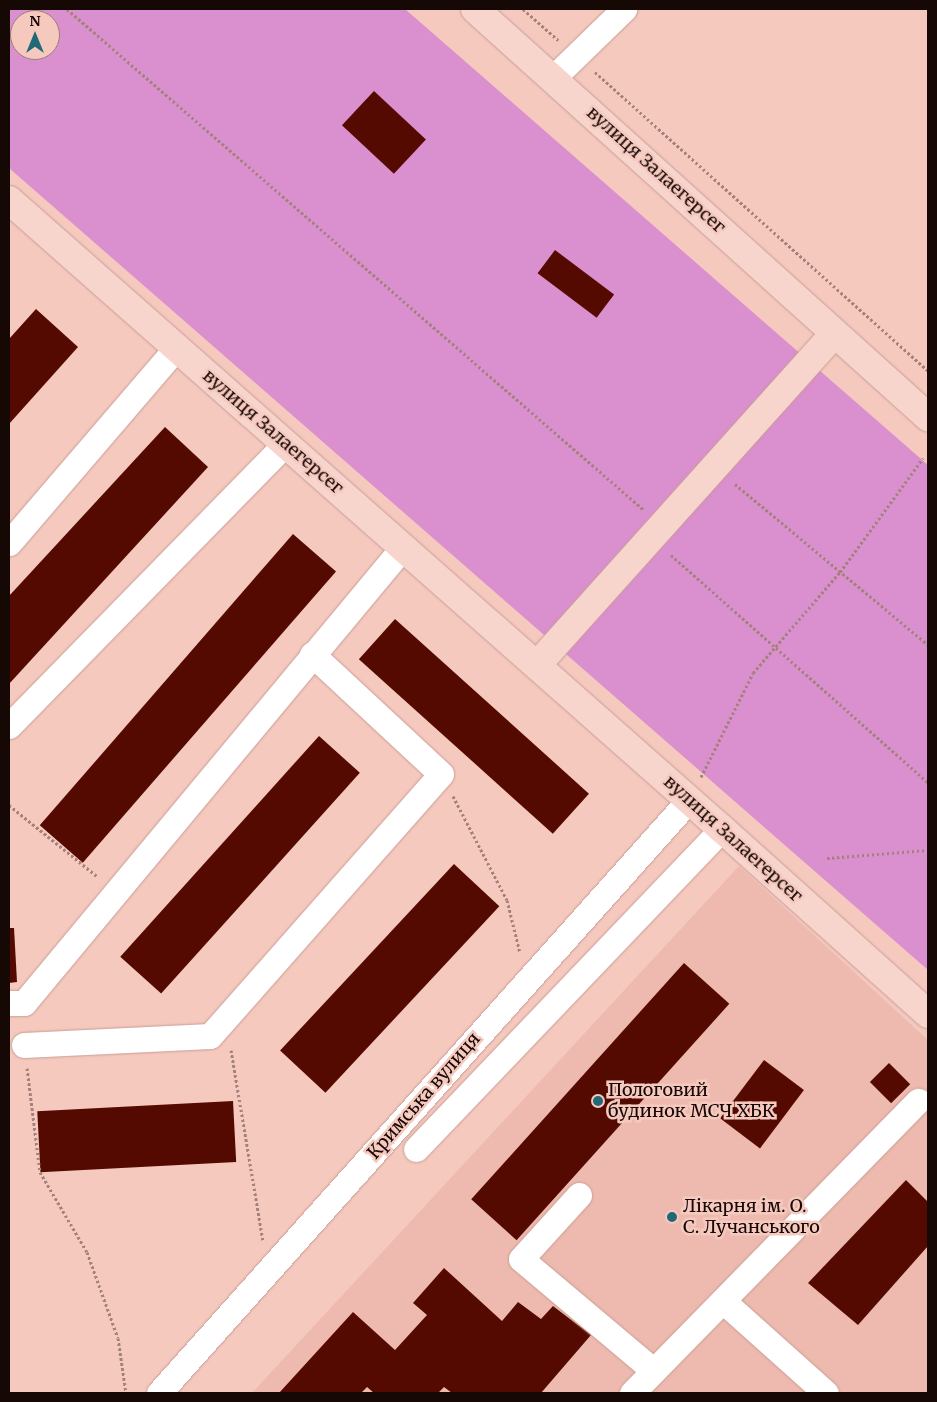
<!DOCTYPE html>
<meta charset="utf-8">
<style>
body{margin:0}
#map{position:relative;width:937px;height:1402px;overflow:hidden;background:#f6c9bf;font-family:Merriweather,serif}
div>[style]{position:absolute}
.built>*{inset:0;background:#eebaaf}
.green>*{inset:0;background:#da8fcf}
.building>*{inset:0;background:#540a01;transform-origin:0 0}
.path>*{height:3px;margin-top:-1.5px;transform-origin:0;background:repeating-linear-gradient(90deg,#a4827b 0 2.5px,transparent 0 5px)}
.roads{filter:drop-shadow(0 0 1px #c99e95) drop-shadow(0 0 1px #c99e95)}
.minor>*{height:25px;margin:-12.5px;padding:0 12.5px;transform-origin:12.5px;border-radius:12.5px;background:#fff}
.major>*{height:28px;margin:-14px;padding:0 14px;transform-origin:14px;border-radius:14px;background:#f7d5cd}
.dots>*{width:14px;height:14px;translate:-50% -50%;box-sizing:border-box;border:2px solid #f6c9bf;border-radius:50%}
span{translate:-50% -50%;white-space:nowrap;text-align:center;line-height:1.15;-webkit-text-stroke:5px #f6c9bf;paint-order:stroke}
.street-label{font-size:18px;color:#160805}
.poi-label{font-size:18px;color:#160805}
.left{translate:0 -50%;text-align:left}
.frame{position:absolute;inset:0;border:10px solid #160805;pointer-events:none}
.north{position:absolute;left:10px;top:10px;width:50px;height:50px;box-sizing:border-box;background:#f6c9bf;border:1px solid #9c7c75;border-radius:50%;rotate:0deg;font-size:14px;font-weight:700;line-height:20px;text-align:center;color:#160805}
.north::after{content:'';display:block;margin:auto;width:18px;height:22px;background:#216976;clip-path:polygon(50% 0,100% 100%,50% 72%,0 100%)}
</style>
<div id="map">
<div class="built">
<i style="clip-path:polygon(739px 866px,928px 1040px,928px 1393px,252px 1393px)"></i>
</div>
<div class="green">
<i style="clip-path:polygon(evenodd,9px 9px,405px 9px,928px 465px,928px 970px,9px 168px,9px 9px,20px 20px,50px 20px,50px 50px,20px 50px,20px 20px)"></i>
</div>
<div class="building">
<i style="left:374px;top:91px;width:71px;height:47px;rotate:43deg"></i>
<i style="left:555px;top:250px;width:74px;height:29px;rotate:37deg"></i>
<i style="clip-path:polygon(36px 309px,78px 347px,9px 424px,9px 339px)"></i>
<i style="clip-path:polygon(165px 427px,208px 467px,9px 684px,9px 596px)"></i>
<i style="left:293px;top:534px;width:57px;height:386px;rotate:41deg"></i>
<i style="left:395px;top:619px;width:261px;height:54px;rotate:42deg"></i>
<i style="left:319px;top:736px;width:55px;height:297px;rotate:42deg"></i>
<i style="left:454px;top:864px;width:62px;height:255px;rotate:43deg"></i>
<i style="clip-path:polygon(9px 928px,14px 928px,17px 982px,9px 983px)"></i>
<i style="left:684px;top:963px;width:61px;height:318px;rotate:42deg"></i>
<i style="left:764px;top:1060px;width:50px;height:73px;rotate:37deg"></i>
<i style="left:889px;top:1063px;width:30px;height:27px;rotate:45deg"></i>
<i style="left:233px;top:1101px;width:61px;height:196px;rotate:87deg"></i>
<i style="clip-path:polygon(906px 1180px,928px 1202px,928px 1246px,858px 1325px,808px 1283px)"></i>
<i style="clip-path:polygon(444px 1268px,502px 1321px,518px 1302px,541px 1319px,553px 1306px,591px 1335px,541px 1393px,452px 1393px,444px 1387px,438px 1393px,374px 1393px,367px 1387px,361px 1393px,279px 1393px,353px 1312px,395px 1350px,427px 1315px,413px 1303px)"></i>
</div>
<div class="path">
<i style="left:67px;top:9px;width:764px;rotate:40.97deg"></i>
<i style="left:523px;top:9px;width:47px;rotate:41.5deg"></i>
<i style="left:595px;top:72px;width:448px;rotate:41.9deg"></i>
<i style="left:735px;top:484px;width:251px;rotate:39.8deg"></i>
<i style="left:671px;top:555px;width:343px;rotate:41.5deg"></i>
<i style="left:701px;top:777px;width:116px;rotate:-63.4deg"></i>
<i style="left:753px;top:673px;width:133px;rotate:-49.3deg"></i>
<i style="left:840px;top:572px;width:141px;rotate:-53.9deg"></i>
<i style="left:453px;top:796px;width:117px;rotate:62.6deg"></i>
<i style="left:507px;top:900px;width:55px;rotate:76.2deg"></i>
<i style="left:9px;top:805px;width:114px;rotate:39deg"></i>
<i style="left:827px;top:858px;width:101px;rotate:-4.5deg"></i>
<i style="left:231px;top:1050px;width:195px;rotate:80.5deg"></i>
<i style="left:27px;top:1068px;width:105px;rotate:82.9deg"></i>
<i style="left:40px;top:1172px;width:93px;rotate:59.6deg"></i>
<i style="left:87px;top:1252px;width:91px;rotate:70.2deg"></i>
<i style="left:118px;top:1338px;width:56px;rotate:81.7deg"></i>
</div>
<div class="roads">
<div class="minor">
<i style="left:554px;top:77px;width:98px;rotate:-44.2deg"></i>
<i style="left:9px;top:543px;width:258px;rotate:-49.4deg"></i>
<i style="left:9px;top:726px;width:396px;rotate:-45.6deg"></i>
<i style="left:9px;top:1003px;width:15px"></i>
<i style="left:24px;top:1003px;width:593px;rotate:-50.27deg"></i>
<i style="left:24px;top:1045px;width:186px;rotate:-2.8deg"></i>
<i style="left:210px;top:1036px;width:349px;rotate:-48.6deg"></i>
<i style="left:441px;top:774px;width:176px;rotate:-137.1deg"></i>
<i style="left:416px;top:1149px;width:443px;rotate:-46.3deg"></i>
<i style="left:579px;top:1195px;width:86px;rotate:132.2deg"></i>
<i style="left:521px;top:1259px;width:172px;rotate:40.1deg"></i>
<i style="left:723px;top:1301px;width:138px;rotate:41.8deg"></i>
<i style="left:159px;top:1393px;width:795px;rotate:-48.21deg"></i>
<i style="left:632px;top:1393px;width:409px;rotate:-45.6deg"></i>
</div>
<div class="major">
<i style="left:475px;top:9px;width:610px;rotate:42.01deg"></i>
<i style="left:9px;top:200px;width:951px;rotate:41.42deg"></i>
<i style="left:722px;top:829px;width:277px;rotate:41.9deg"></i>
<i style="left:537px;top:665px;width:445px;rotate:-48.1deg"></i>
</div>
</div>
<div class="dots">
<i style="left:598px;top:1101px;background:#216976"></i>
<i style="left:672px;top:1217px;background:#216976"></i>
</div>
<div class="street-label">
<span style="left:656px;top:170px;rotate:42deg">вулиця Залаегерсег</span>
<span style="left:273px;top:432px;rotate:41deg">вулиця Залаегерсег</span>
<span style="left:733px;top:839px;rotate:42deg">вулиця Залаегерсег</span>
<span style="left:424px;top:1096px;rotate:-49deg">Кримська вулиця</span>
</div>
<div class="poi-label">
<span class="left" style="left:608px;top:1101px">Пологовий<br>будинок МСЧ ХБК</span>
<span class="left" style="left:683px;top:1217px">Лікарня ім. О.<br>С. Лучанського</span>
</div>
<div class="frame"></div>
<div class="north">N</div>
</div>
